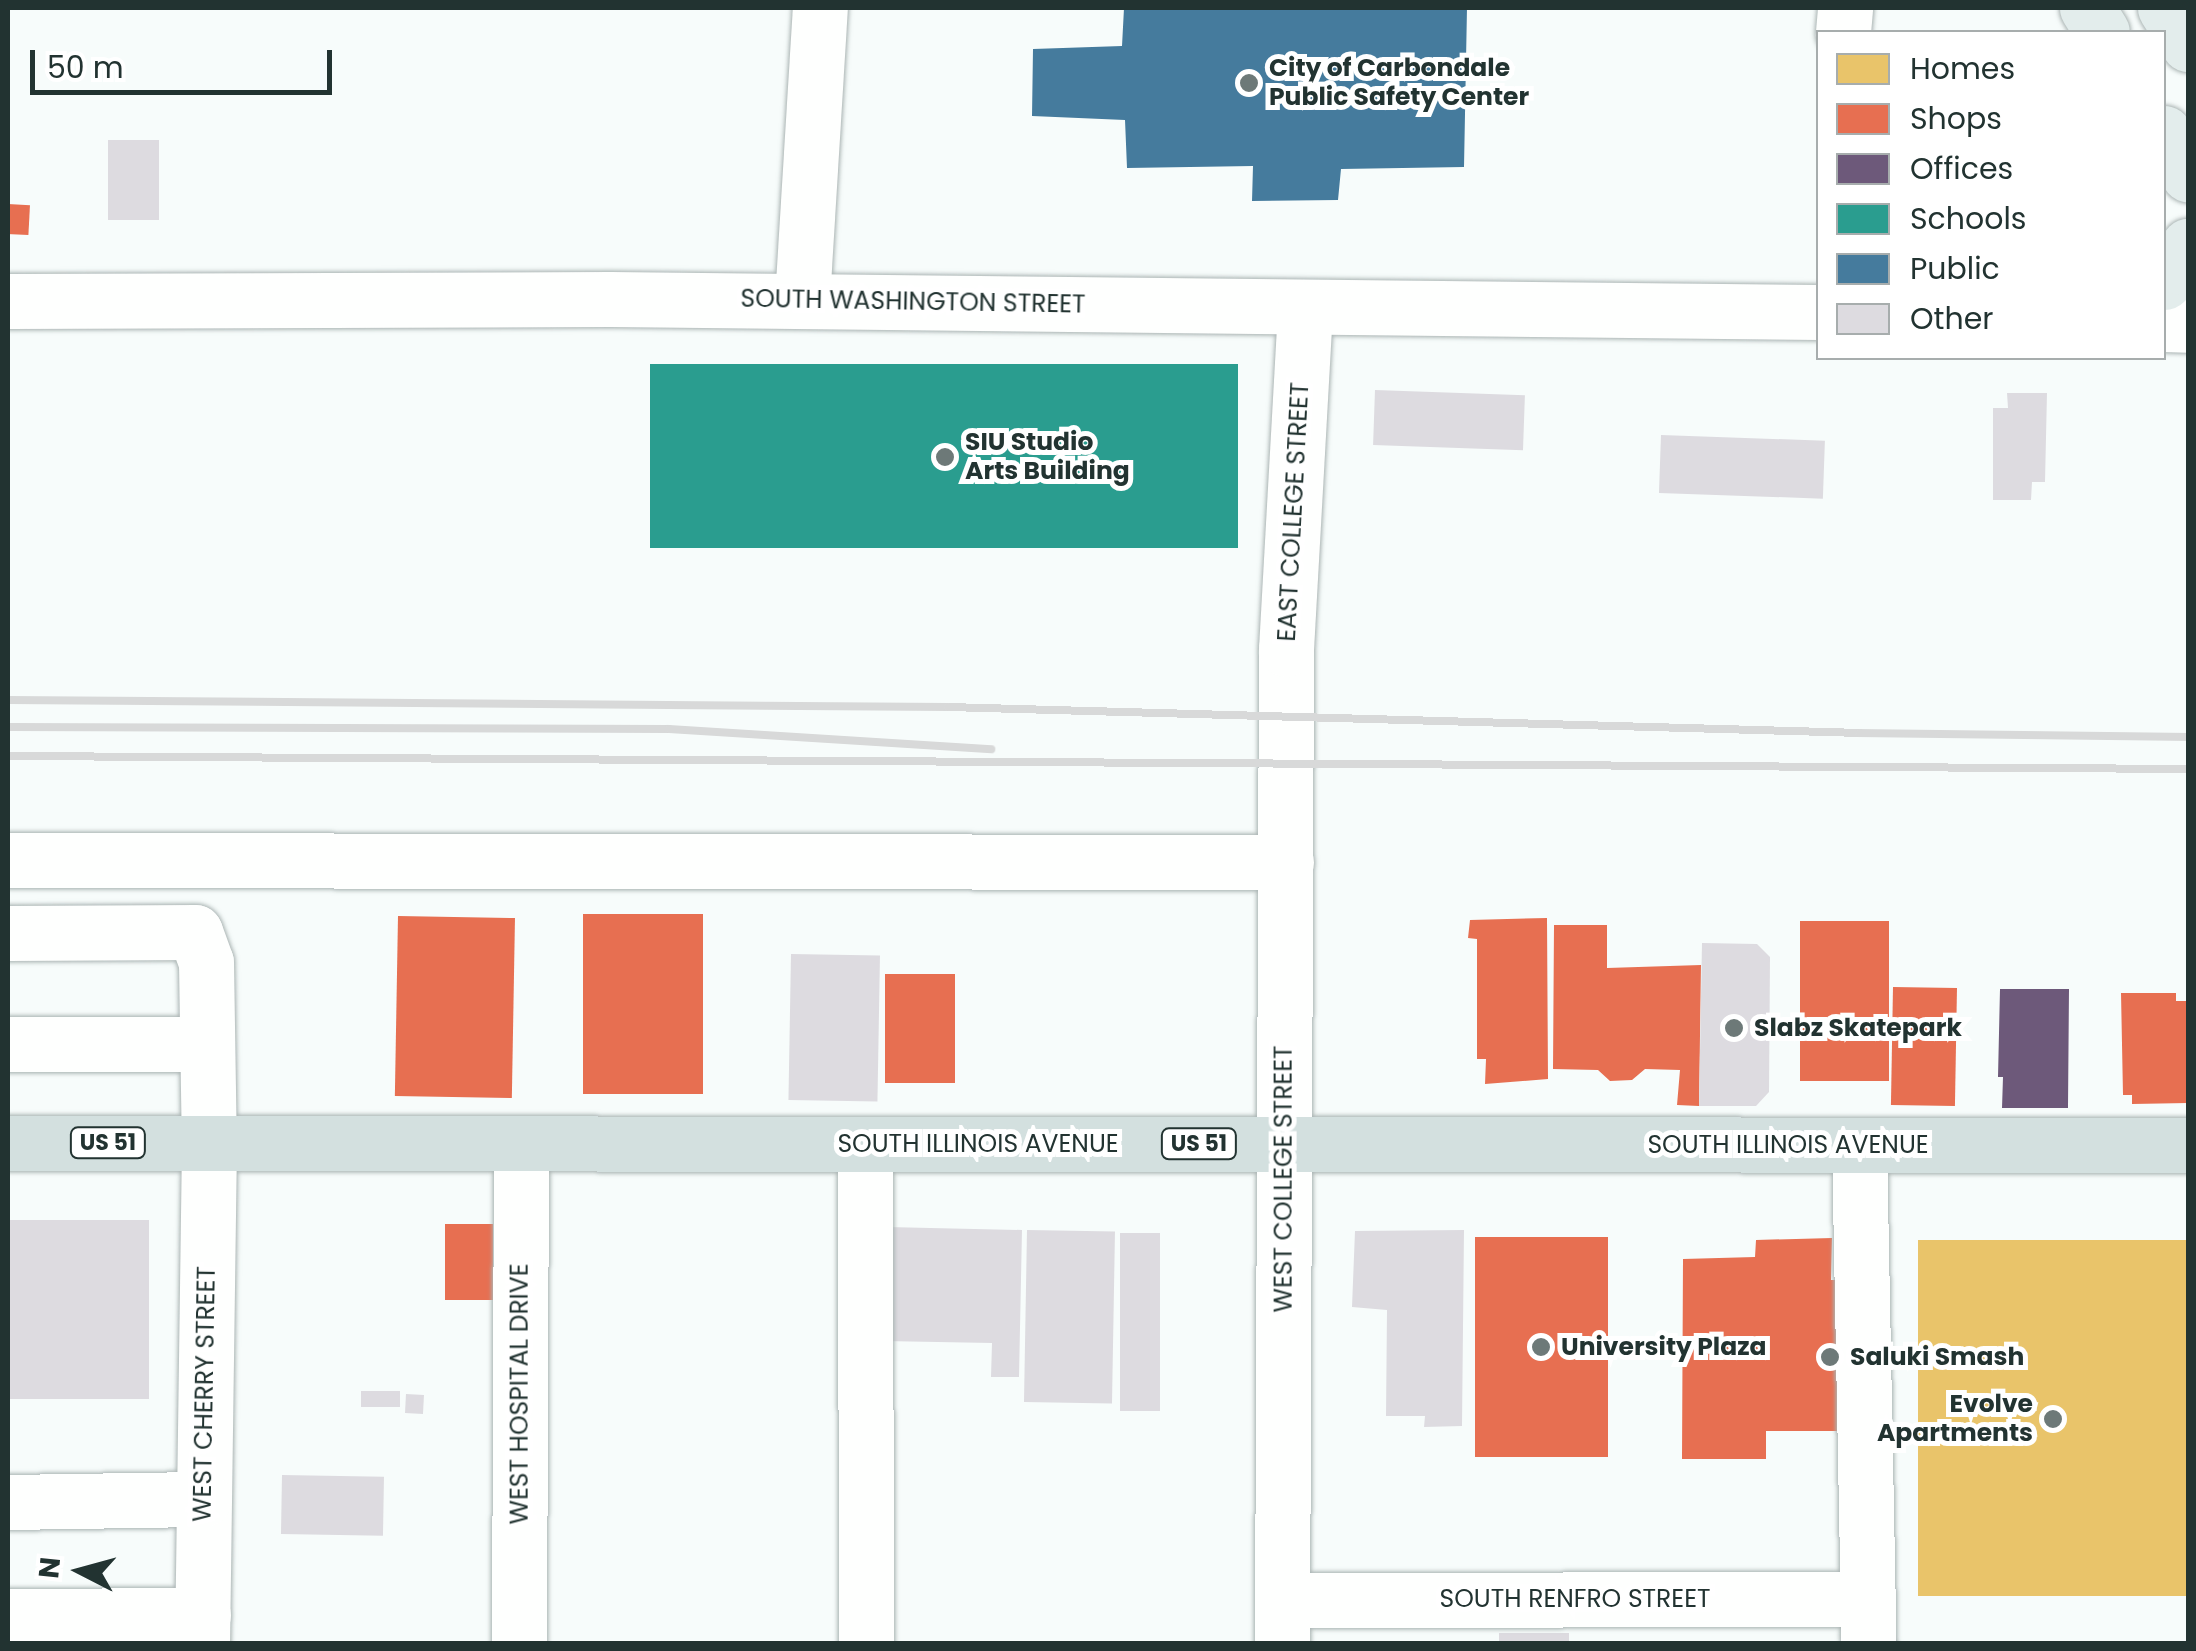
<!DOCTYPE html>
<style>
body{margin:0}
#map{position:relative;width:2196px;height:1651px;overflow:hidden;background:#f7fcfb;font-family:Poppins,sans-serif}
div>[style]{position:absolute}
.homes>*{inset:0;background:#e9c46a;transform-origin:0 0}
.shops>*{inset:0;background:#e76f51;transform-origin:0 0}
.offices>*{inset:0;background:#6d597a}
.schools>*{inset:0;background:#2a9d8f;transform-origin:0 0}
.public>*{inset:0;background:#457b9d}
.building>*{inset:0;background:#dddbe0;transform-origin:0 0}
.roads{filter:drop-shadow(0 0 2px #abb5b4) drop-shadow(0 0 2px #abb5b4)}
.minor>*{height:55px;margin:-27.5px;padding:0 27.5px;transform-origin:27.5px;border-radius:27.5px;background:#fefffe}
.major>*{height:55px;margin:-27.5px;padding:0 27.5px;transform-origin:27.5px;border-radius:27.5px;background:#e3edec}
.highway>*{height:55px;margin:-27.5px;padding:0 27.5px;transform-origin:27.5px;border-radius:27.5px;background:#d3e0df}
.rail>*{height:8px;margin:-4px;padding:0 4px;transform-origin:4px;border-radius:4px;background:#d8d9d9}
.dots>*{width:28px;height:28px;translate:-50% -50%;box-sizing:border-box;border:5px solid #fff;border-radius:50%}
span{translate:-50% -50%;white-space:nowrap;text-align:center;line-height:1.15;-webkit-text-stroke:10px #fff;paint-order:stroke}
.shield-label span{padding:2px 8px;background:#fff;border:2px solid;border-radius:8px;-webkit-text-stroke-width:0}
.shield-label{font-size:22px;color:#223331;font-weight:700}
.poi-label{font-size:25px;color:#223331;font-weight:700}
.left{translate:0 -50%;text-align:left}
.right{translate:-100% -50%;text-align:right}
.street-label{font-size:25px;color:#223331}
.frame{position:absolute;inset:0;border:10px solid #223331;pointer-events:none}
.legend{position:absolute;left:1816px;top:30px;width:350px;height:330px;box-sizing:border-box;background:#fff;border:2px solid #a7adad;margin:0;padding:12px 18px;list-style:none;font-size:30px;color:#223331}
.legend li{display:flex;align-items:center;gap:20px;height:50px}
.legend b{width:50px;border:2px solid #a7adad}
.north{position:absolute;left:30px;top:1521px;width:100px;height:100px;-webkit-text-stroke:8px #fff;paint-order:stroke;rotate:276deg;font-size:28px;font-weight:700;line-height:40px;text-align:center;color:#223331}
.north::after{content:'';display:block;margin:auto;width:35px;height:45px;background:#223331;clip-path:polygon(50% 0,100% 100%,50% 72%,0 100%)}
.scale{position:absolute;left:30px;top:50px;width:302px;height:45px;box-sizing:border-box;border:5px solid #223331;border-top:0;padding-left:12px;font-size:30px;line-height:35px;white-space:nowrap;color:#223331;-webkit-text-stroke:8px #fff;paint-order:stroke}
</style>
<div id="map">
<div class="homes">
<i style="left:1918px;top:1240px;width:270px;height:356px"></i>
</div>
<div class="shops">
<i style="left:8px;top:204px;width:22px;height:30px;rotate:3deg"></i>
<i style="left:583px;top:914px;width:120px;height:180px"></i>
<i style="left:398px;top:916px;width:117px;height:180px;rotate:1deg"></i>
<i style="clip-path:polygon(1547px 918px,1548px 1079px,1485px 1084px,1486px 1059px,1477px 1059px,1477px 939px,1468px 938px,1470px 920px)"></i>
<i style="left:1800px;top:921px;width:89px;height:160px"></i>
<i style="clip-path:polygon(1554px 925px,1607px 925px,1607px 968px,1701px 965px,1699px 1106px,1677px 1105px,1680px 1070px,1645px 1069px,1632px 1080px,1610px 1081px,1598px 1070px,1553px 1069px)"></i>
<i style="left:885px;top:974px;width:70px;height:109px"></i>
<i style="left:1893px;top:987px;width:64px;height:118px;rotate:1deg"></i>
<i style="clip-path:polygon(2121px 993px,2176px 993px,2176px 1001px,2188px 1001px,2188px 1103px,2132px 1104px,2132px 1095px,2123px 1095px)"></i>
<i style="left:445px;top:1224px;width:48px;height:76px"></i>
<i style="left:1475px;top:1237px;width:133px;height:220px"></i>
<i style="clip-path:polygon(1832px 1238px,1831px 1280px,1844px 1280px,1843px 1431px,1766px 1431px,1766px 1459px,1682px 1459px,1683px 1259px,1755px 1257px,1756px 1240px)"></i>
</div>
<div class="offices">
<i style="clip-path:polygon(2000px 989px,2069px 989px,2068px 1108px,2002px 1108px,2003px 1077px,1998px 1077px)"></i>
</div>
<div class="schools">
<i style="left:1238px;top:364px;width:184px;height:588px;rotate:90deg"></i>
</div>
<div class="public">
<i style="clip-path:polygon(1124px 8px,1467px 8px,1464px 167px,1341px 169px,1338px 200px,1252px 201px,1253px 166px,1127px 168px,1125px 120px,1032px 116px,1033px 49px,1122px 46px)"></i>
</div>
<div class="building">
<i style="left:108px;top:140px;width:51px;height:80px"></i>
<i style="left:1375px;top:390px;width:150px;height:55px;rotate:2deg"></i>
<i style="clip-path:polygon(2007px 393px,2047px 393px,2045px 482px,2032px 482px,2031px 500px,1993px 500px,1993px 408px,2008px 408px)"></i>
<i style="left:1661px;top:435px;width:164px;height:58px;rotate:2deg"></i>
<i style="clip-path:polygon(1702px 943px,1757px 944px,1770px 957px,1769px 1092px,1756px 1106px,1699px 1106px)"></i>
<i style="left:791px;top:954px;width:89px;height:146px;rotate:1deg"></i>
<i style="left:149px;top:1220px;width:179px;height:141px;rotate:90deg"></i>
<i style="clip-path:polygon(887px 1227px,1022px 1230px,1019px 1377px,991px 1377px,992px 1343px,883px 1341px)"></i>
<i style="left:1027px;top:1230px;width:88px;height:172px;rotate:1deg"></i>
<i style="clip-path:polygon(1464px 1230px,1462px 1426px,1424px 1427px,1425px 1416px,1386px 1416px,1387px 1310px,1352px 1307px,1355px 1231px)"></i>
<i style="left:1160px;top:1233px;width:178px;height:40px;rotate:90deg"></i>
<i style="left:361px;top:1391px;width:39px;height:16px"></i>
<i style="left:406px;top:1394px;width:18px;height:19px;rotate:3deg"></i>
<i style="left:282px;top:1475px;width:102px;height:59px;rotate:1deg"></i>
<i style="left:1499px;top:1633px;width:70px;height:11px"></i>
</div>
<div class="roads">
<div class="minor">
<i style="left:1843px;top:32px;width:24px;rotate:-85deg"></i>
<i style="left:802px;top:300px;width:293px;rotate:-86.5deg"></i>
<i style="left:8px;top:301px;width:602px;rotate:-0.19deg"></i>
<i style="left:610px;top:299px;width:1208px;rotate:0.62deg"></i>
<i style="left:2164px;top:324px;width:24px;rotate:2deg"></i>
<i style="left:8px;top:860px;width:1278px;rotate:0.09deg"></i>
<i style="left:8px;top:933px;width:187px;rotate:-0.3deg"></i>
<i style="left:195px;top:932px;width:32px;rotate:70deg"></i>
<i style="left:206px;top:962px;width:182px;rotate:89.1deg"></i>
<i style="left:209px;top:1144px;width:500px;rotate:90.8deg"></i>
<i style="left:8px;top:1044px;width:199px"></i>
<i style="left:865px;top:1144px;width:500px;rotate:89.89deg"></i>
<i style="left:1859px;top:1145px;width:499px;rotate:88.9deg"></i>
<i style="left:8px;top:1502px;width:196px;rotate:-0.9deg"></i>
<i style="left:1282px;top:1600px;width:586px;rotate:-0.1deg"></i>
<i style="left:8px;top:1616px;width:195px;rotate:-0.3deg"></i>
<i style="left:519px;top:1644px;width:500px;rotate:-89.77deg"></i>
<i style="left:1282px;top:1644px;width:995px;rotate:-89.77deg"></i>
<i style="left:1286px;top:649px;width:341px;rotate:-86.8deg"></i>
</div>
<div class="major">
<i style="left:2087px;top:8px;width:28px;rotate:58deg"></i>
<i style="left:2165px;top:8px;width:43px;rotate:57.4deg"></i>
<i style="left:2164px;top:133px;width:48px;rotate:59.7deg"></i>
<i style="left:2164px;top:282px;width:21px;rotate:-45deg"></i>
<i style="left:2179px;top:267px;width:23px;rotate:-67deg"></i>
</div>
<div class="highway">
<i style="left:8px;top:1143px;width:2180px;rotate:0.05deg"></i>
</div>
</div>
<div class="rail">
<i style="left:8px;top:700px;width:940px;rotate:0.43deg"></i>
<i style="left:948px;top:707px;width:912px;rotate:1.63deg"></i>
<i style="left:1860px;top:733px;width:328px;rotate:0.7deg"></i>
<i style="left:8px;top:727px;width:661px;rotate:0.17deg"></i>
<i style="left:669px;top:729px;width:323px;rotate:3.6deg"></i>
<i style="left:8px;top:756px;width:2180px;rotate:0.34deg"></i>
</div>
<div class="dots">
<i style="left:1249px;top:83px;background:#6d7978"></i>
<i style="left:945px;top:457px;background:#6d7978"></i>
<i style="left:1734px;top:1028px;background:#6d7978"></i>
<i style="left:1541px;top:1347px;background:#6d7978"></i>
<i style="left:1830px;top:1357px;background:#6d7978"></i>
<i style="left:2053px;top:1419px;background:#6d7978"></i>
</div>
<div class="shield-label">
<span style="left:108px;top:1143px">US 51</span>
<span style="left:1199px;top:1144px">US 51</span>
</div>
<div class="poi-label">
<span class="left" style="left:1269px;top:83px">City of Carbondale<br>Public Safety Center</span>
<span class="left" style="left:965px;top:457px">SIU Studio<br>Arts Building</span>
<span class="left" style="left:1754px;top:1028px">Slabz Skatepark</span>
<span class="left" style="left:1561px;top:1347px">University Plaza</span>
<span class="left" style="left:1850px;top:1357px">Saluki Smash</span>
<span class="right" style="left:2033px;top:1419px">Evolve<br>Apartments</span>
</div>
<div class="street-label">
<span style="left:913px;top:302px;rotate:1deg">SOUTH WASHINGTON STREET</span>
<span style="left:1294px;top:512px;rotate:-87deg">EAST COLLEGE STREET</span>
<span style="left:978px;top:1144px">SOUTH ILLINOIS AVENUE</span>
<span style="left:1788px;top:1145px">SOUTH ILLINOIS AVENUE</span>
<span style="left:1284px;top:1179px;rotate:-90deg">WEST COLLEGE STREET</span>
<span style="left:205px;top:1394px;rotate:-89deg">WEST CHERRY STREET</span>
<span style="left:520px;top:1394px;rotate:-90deg">WEST HOSPITAL DRIVE</span>
<span style="left:1575px;top:1599px">SOUTH RENFRO STREET</span>
</div>
<div class="frame"></div>
<ul class="legend">
<li><b style="height:28px;background:#e9c46a"></b>Homes</li>
<li><b style="height:28px;background:#e76f51"></b>Shops</li>
<li><b style="height:28px;background:#6d597a"></b>Offices</li>
<li><b style="height:28px;background:#2a9d8f"></b>Schools</li>
<li><b style="height:28px;background:#457b9d"></b>Public</li>
<li><b style="height:28px;background:#dddbe0"></b>Other</li>
</ul>
<div class="north">N</div>
<div class="scale">50 m</div>
</div>
